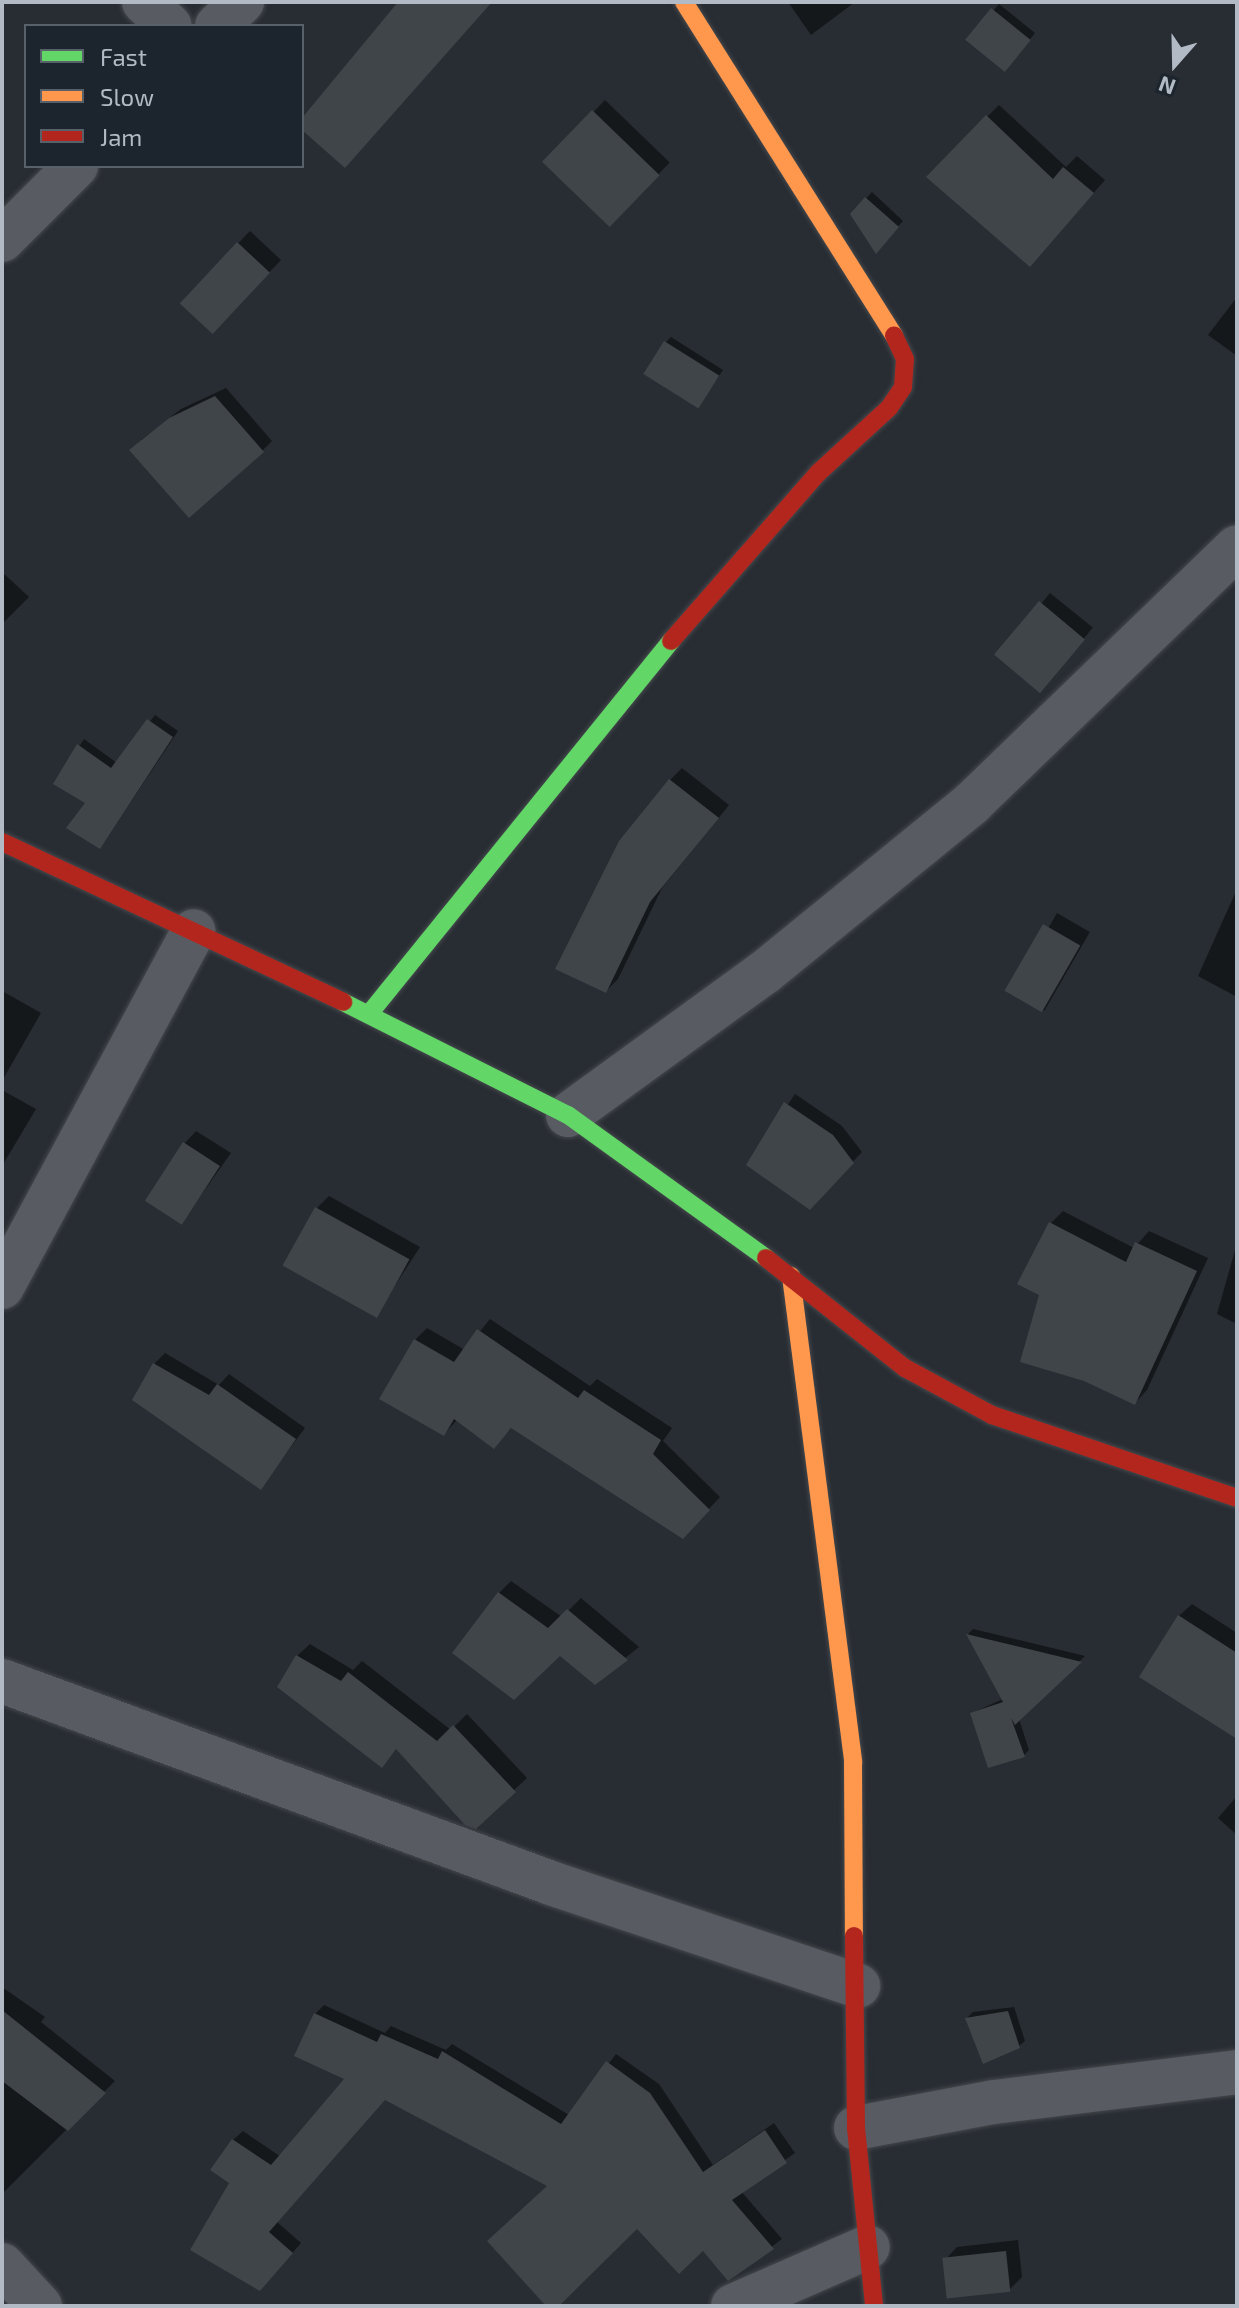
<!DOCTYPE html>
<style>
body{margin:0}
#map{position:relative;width:1239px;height:2308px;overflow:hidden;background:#282d33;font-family:"Exo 2",sans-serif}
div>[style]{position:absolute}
.shadow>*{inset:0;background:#0007;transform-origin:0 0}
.building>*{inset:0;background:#40454a;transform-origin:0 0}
.roads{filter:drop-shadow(0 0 2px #44484c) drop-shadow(0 0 2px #44484c)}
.street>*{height:44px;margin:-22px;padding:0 22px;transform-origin:22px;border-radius:22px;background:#585c62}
.fast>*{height:18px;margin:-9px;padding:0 9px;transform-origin:9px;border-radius:9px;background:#63d668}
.slow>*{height:18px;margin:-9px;padding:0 9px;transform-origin:9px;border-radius:9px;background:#ff974d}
.jam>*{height:18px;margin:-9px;padding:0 9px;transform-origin:9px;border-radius:9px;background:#b3261e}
span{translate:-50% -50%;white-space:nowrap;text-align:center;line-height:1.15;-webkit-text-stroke:7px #1c242d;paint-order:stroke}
.frame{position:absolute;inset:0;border:4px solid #b2bac5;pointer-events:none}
.legend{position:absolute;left:24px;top:24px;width:280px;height:144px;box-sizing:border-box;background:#1c242d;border:2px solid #58606a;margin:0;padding:10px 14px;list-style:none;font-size:24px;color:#b2bac5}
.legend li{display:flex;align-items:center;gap:16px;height:40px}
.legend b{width:40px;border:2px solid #58606a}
.north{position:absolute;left:1135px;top:24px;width:80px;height:80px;-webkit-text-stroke:6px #1c242d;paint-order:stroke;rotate:200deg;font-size:22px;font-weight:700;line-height:32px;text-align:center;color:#b2bac5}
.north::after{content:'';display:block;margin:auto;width:28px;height:36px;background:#b2bac5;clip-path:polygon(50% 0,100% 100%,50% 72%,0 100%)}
</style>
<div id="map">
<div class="shadow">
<i style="clip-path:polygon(788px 2px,855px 2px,811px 35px)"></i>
<i style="clip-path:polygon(999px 4px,1035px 33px,1011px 63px,969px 39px)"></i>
<i style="left:605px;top:100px;width:90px;height:86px;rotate:44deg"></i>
<i style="clip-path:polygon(999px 105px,1066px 167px,1077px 156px,1105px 180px,1042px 252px,928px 176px)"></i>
<i style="clip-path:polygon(872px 192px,903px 221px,876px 251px,852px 214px)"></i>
<i style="clip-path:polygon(250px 231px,281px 260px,224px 319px,182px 302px)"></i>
<i style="clip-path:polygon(1237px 297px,1237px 356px,1208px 335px)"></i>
<i style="clip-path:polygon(671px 337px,723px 370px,698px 406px,665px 343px)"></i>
<i style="clip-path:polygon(226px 388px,272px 441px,262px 451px,141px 440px,181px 409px)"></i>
<i style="clip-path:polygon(2px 572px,29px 597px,2px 624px)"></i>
<i style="left:1050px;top:593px;width:55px;height:82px;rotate:39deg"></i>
<i style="clip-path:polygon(155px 715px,178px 731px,105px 841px,88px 803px,56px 783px,84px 739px,117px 763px)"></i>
<i style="clip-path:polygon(682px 768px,729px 805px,662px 888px,618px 979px,606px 991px,670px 780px)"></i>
<i style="clip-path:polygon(1237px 889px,1237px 997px,1198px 976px)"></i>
<i style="left:1057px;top:913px;width:38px;height:91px;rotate:30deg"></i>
<i style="clip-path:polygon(2px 991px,41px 1013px,2px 1081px)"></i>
<i style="clip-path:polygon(2px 1090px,36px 1109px,2px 1166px)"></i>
<i style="clip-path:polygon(795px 1094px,842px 1126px,862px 1152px,810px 1207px,748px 1164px)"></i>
<i style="clip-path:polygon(196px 1131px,231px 1153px,182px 1222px,184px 1144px)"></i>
<i style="clip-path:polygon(329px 1196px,420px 1247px,376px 1315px,317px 1208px)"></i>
<i style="clip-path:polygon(1063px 1211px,1134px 1248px,1149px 1231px,1208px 1258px,1147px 1390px,1135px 1403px,1085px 1379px,1041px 1294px,1051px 1223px)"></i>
<i style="clip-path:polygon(1237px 1243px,1237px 1324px,1217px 1314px)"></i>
<i style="clip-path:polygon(490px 1319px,590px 1386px,597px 1379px,672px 1428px,663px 1441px,720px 1497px,695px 1524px,513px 1426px,494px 1447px,458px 1419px,444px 1434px,415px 1340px,427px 1328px,465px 1350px)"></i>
<i style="clip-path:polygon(165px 1353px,219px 1385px,229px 1374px,305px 1428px,261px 1487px,154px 1364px)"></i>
<i style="clip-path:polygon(511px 1581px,562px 1617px,581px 1598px,639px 1647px,595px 1682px,499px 1593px)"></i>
<i style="clip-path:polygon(1192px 1604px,1237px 1633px,1237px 1736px,1179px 1616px)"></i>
<i style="clip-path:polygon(973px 1629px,1085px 1656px,1019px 1719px,1029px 1750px,1024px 1755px,972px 1713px,1003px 1699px,968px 1634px)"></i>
<i style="clip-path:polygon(310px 1644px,353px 1670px,362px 1661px,451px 1730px,467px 1714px,527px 1778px,514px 1790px,397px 1748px,382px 1765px,297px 1656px)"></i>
<i style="clip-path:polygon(1237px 1796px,1237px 1835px,1218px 1818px)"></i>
<i style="clip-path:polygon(2px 1987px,45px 2017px,41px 2022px,115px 2081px,4px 2192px)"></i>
<i style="clip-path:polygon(324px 2005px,385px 2033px,391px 2026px,446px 2050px,452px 2044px,569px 2115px,616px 2054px,659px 2084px,713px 2165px,774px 2123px,795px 2153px,741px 2191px,782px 2239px,729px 2278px,703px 2248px,637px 2226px,556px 2306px,548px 2306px,550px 2185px,315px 2014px)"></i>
<i style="clip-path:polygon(1014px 2007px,1025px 2041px,1019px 2046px,967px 2018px,973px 2012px)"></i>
<i style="clip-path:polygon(243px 2131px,281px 2157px,277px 2222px,301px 2243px,270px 2279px,232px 2182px,233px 2140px)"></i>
<i style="clip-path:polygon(1018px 2240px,1022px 2277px,1009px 2290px,945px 2260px,957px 2247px)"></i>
</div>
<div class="building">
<i style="clip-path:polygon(398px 2px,492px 2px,345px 168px,302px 130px,302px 118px)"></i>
<i style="left:991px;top:8px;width:51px;height:41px;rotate:39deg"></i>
<i style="left:592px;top:110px;width:94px;height:72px;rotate:44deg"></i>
<i style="clip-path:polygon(986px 115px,1053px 179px,1063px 167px,1094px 193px,1030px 267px,926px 177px)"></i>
<i style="clip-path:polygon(865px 197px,899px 227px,876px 254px,850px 214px)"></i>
<i style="left:237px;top:242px;width:45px;height:84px;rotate:43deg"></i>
<i style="left:664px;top:341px;width:65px;height:39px;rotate:32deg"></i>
<i style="clip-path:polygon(215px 396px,264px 452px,189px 518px,129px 450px,169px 418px)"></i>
<i style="left:1039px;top:601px;width:60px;height:70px;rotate:40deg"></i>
<i style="clip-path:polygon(147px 719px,173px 737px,100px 849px,66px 828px,85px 803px,53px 784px,77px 744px,111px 768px)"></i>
<i style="clip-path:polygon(669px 779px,719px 818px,650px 902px,606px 993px,555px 969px,619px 841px)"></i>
<i style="left:1043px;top:924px;width:43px;height:77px;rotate:30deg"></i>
<i style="clip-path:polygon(784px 1102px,833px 1135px,854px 1163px,810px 1210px,746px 1165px)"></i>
<i style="left:183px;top:1142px;width:44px;height:70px;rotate:33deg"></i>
<i style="left:315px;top:1207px;width:108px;height:67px;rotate:29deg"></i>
<i style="clip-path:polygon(1049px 1222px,1126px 1262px,1135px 1242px,1197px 1271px,1135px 1405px,1084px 1381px,1020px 1362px,1039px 1295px,1017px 1284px)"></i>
<i style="clip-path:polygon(477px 1329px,578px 1398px,584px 1390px,661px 1440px,653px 1454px,710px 1510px,683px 1539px,511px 1428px,494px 1449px,454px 1419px,444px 1436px,379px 1399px,414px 1339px,454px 1362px)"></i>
<i style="clip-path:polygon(153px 1363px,209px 1395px,217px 1384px,296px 1439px,261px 1490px,132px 1400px)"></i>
<i style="clip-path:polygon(498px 1592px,548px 1628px,567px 1609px,628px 1660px,595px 1685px,560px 1656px,514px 1700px,452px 1653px)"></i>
<i style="clip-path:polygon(1178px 1615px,1237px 1653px,1237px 1739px,1139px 1677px)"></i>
<i style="clip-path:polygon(966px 1634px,1082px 1662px,1015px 1725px,1011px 1718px,1025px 1757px,988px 1768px,970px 1713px,1003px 1702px)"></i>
<i style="clip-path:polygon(296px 1655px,341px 1681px,348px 1672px,437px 1741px,453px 1725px,516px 1792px,476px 1829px,465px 1825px,396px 1749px,382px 1768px,277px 1687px)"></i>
<i style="clip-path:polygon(2px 2010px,106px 2093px,68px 2131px,2px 2081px)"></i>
<i style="clip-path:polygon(1008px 2011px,1020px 2048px,983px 2064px,965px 2018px)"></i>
<i style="clip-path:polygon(314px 2013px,377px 2042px,381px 2034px,438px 2059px,442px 2051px,561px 2124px,606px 2061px,650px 2093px,703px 2172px,765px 2130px,787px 2163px,732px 2200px,774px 2249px,728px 2281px,703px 2251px,679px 2274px,637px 2229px,559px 2306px,546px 2306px,487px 2241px,547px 2186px,385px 2100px,269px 2232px,293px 2253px,260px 2291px,190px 2250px,229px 2183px,210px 2170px,232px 2139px,271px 2165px,344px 2079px,294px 2056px)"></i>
<i style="left:1006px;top:2251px;width:41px;height:64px;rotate:84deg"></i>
</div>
<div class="roads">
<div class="street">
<i style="left:144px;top:2px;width:35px;rotate:43deg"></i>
<i style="left:217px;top:26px;width:35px;rotate:-44deg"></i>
<i style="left:2px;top:240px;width:105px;rotate:-45deg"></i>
<i style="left:568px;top:1115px;width:243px;rotate:-36deg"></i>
<i style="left:765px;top:972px;width:267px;rotate:-39.2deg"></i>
<i style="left:972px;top:803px;width:368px;rotate:-44deg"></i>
<i style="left:2px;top:1287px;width:404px;rotate:-61.7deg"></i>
<i style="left:2px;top:1681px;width:585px;rotate:20.2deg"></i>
<i style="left:551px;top:1883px;width:324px;rotate:18.5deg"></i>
<i style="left:856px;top:2128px;width:140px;rotate:-10.7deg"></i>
<i style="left:994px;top:2102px;width:245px;rotate:-7deg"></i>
<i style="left:2px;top:2265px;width:56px;rotate:47.2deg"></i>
<i style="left:733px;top:2306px;width:147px;rotate:-23.6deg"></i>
</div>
<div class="fast">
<i style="left:343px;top:1002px;width:252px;rotate:26.7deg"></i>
<i style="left:568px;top:1115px;width:244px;rotate:35.8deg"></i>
<i style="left:369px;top:1014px;width:480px;rotate:-51deg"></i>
</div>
<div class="slow">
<i style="left:684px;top:2px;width:394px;rotate:57.8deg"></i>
<i style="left:791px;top:1276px;width:490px;rotate:82.7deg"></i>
<i style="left:853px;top:1762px;width:174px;rotate:89.7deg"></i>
</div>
<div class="jam">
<i style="left:671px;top:641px;width:223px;rotate:-48.8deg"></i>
<i style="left:818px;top:473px;width:96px;rotate:-42.5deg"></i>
<i style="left:889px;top:408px;width:25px;rotate:-56deg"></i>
<i style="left:903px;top:387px;width:28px;rotate:-86deg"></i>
<i style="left:905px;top:359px;width:26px;rotate:-115deg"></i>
<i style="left:2px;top:842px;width:377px;rotate:25.1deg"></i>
<i style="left:766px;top:1258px;width:177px;rotate:38.4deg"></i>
<i style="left:905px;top:1368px;width:99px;rotate:28.4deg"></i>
<i style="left:992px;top:1415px;width:259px;rotate:18.7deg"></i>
<i style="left:854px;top:1936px;width:192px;rotate:89.4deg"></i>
<i style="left:856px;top:2128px;width:179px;rotate:84.2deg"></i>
</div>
</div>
<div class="frame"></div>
<ul class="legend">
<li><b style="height:10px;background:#63d668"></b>Fast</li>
<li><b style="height:10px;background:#ff974d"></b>Slow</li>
<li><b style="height:10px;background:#b3261e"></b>Jam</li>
</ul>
<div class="north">N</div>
</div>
